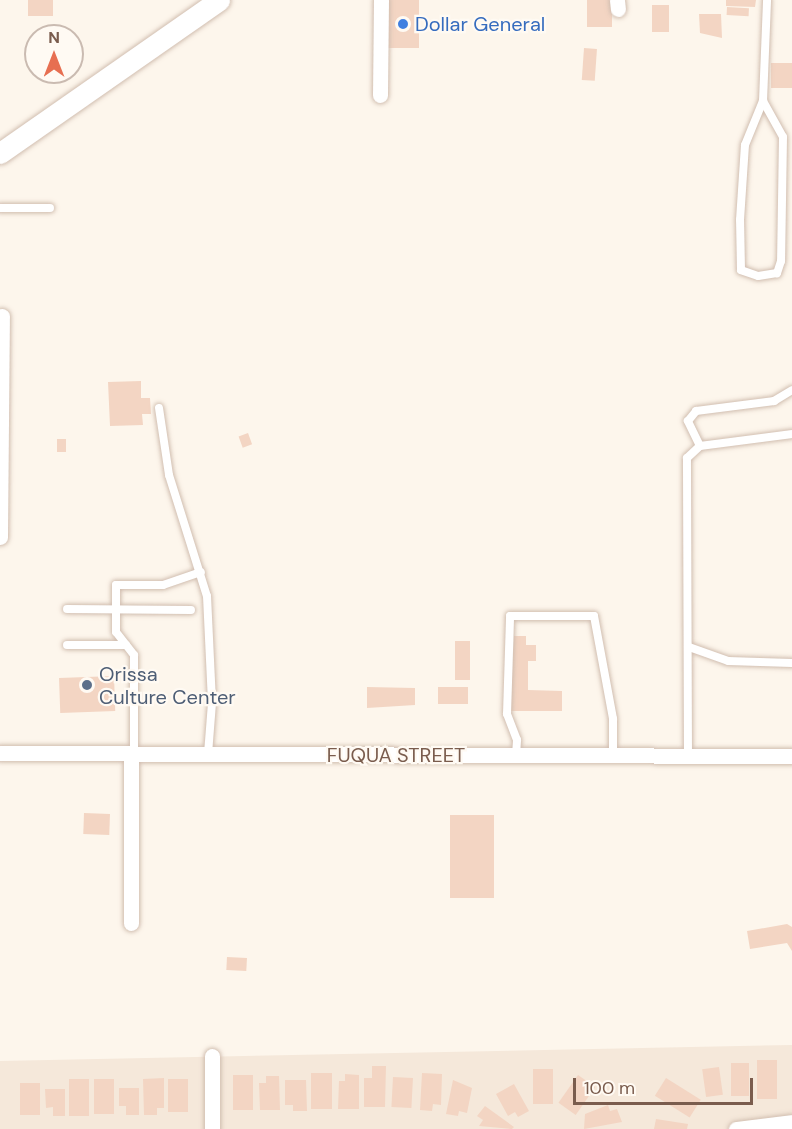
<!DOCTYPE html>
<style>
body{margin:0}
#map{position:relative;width:792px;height:1129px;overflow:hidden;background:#fdf6ec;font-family:"DM Sans",sans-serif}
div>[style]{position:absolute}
.residential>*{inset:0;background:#f5e8da}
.building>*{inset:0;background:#f3d5c3;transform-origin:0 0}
.roads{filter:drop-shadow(0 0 2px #d1beb0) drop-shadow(0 0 2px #d1beb0)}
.lane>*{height:8px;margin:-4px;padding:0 4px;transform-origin:4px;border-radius:4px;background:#fff}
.street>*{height:15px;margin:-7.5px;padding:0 7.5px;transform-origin:7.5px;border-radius:7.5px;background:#fff}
.secondary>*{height:21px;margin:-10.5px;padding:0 10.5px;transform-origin:10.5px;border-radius:10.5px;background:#fff}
.dots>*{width:16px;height:16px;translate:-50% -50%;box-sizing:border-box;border:3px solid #fffaf3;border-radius:50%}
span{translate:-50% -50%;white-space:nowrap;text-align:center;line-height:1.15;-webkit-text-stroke:4.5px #fffaf3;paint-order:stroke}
.shop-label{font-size:20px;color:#366cbe}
.left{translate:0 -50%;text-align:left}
.service-label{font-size:20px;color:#4e5e75}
.street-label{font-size:20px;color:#7a5c4d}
.north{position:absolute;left:24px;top:24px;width:60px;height:60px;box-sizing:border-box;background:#fffaf3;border:2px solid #cabbb1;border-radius:50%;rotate:0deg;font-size:16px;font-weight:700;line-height:24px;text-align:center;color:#7a5c4d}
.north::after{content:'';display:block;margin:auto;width:21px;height:27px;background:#e76f51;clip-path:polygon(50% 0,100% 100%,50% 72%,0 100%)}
.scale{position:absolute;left:573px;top:1078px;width:180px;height:27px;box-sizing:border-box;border:3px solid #7a5c4d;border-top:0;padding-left:8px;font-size:18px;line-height:21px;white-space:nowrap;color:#7a5c4d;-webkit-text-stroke:4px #fffaf3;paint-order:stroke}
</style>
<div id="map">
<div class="residential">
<i style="clip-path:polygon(792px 1045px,792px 1129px,0 1129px,0 1061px)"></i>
</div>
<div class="building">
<i style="left:28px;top:0;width:25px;height:16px"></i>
<i style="left:385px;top:0;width:34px;height:48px"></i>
<i style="left:587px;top:0;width:25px;height:27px"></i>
<i style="clip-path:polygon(726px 0,756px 0,755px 7px,726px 6px)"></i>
<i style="left:652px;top:5px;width:17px;height:27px"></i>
<i style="left:727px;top:7px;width:22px;height:8px;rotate:3deg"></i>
<i style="clip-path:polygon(699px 14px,721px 14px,722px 38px,700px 33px)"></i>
<i style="left:584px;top:48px;width:13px;height:32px;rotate:4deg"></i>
<i style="left:771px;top:63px;width:21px;height:25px"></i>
<i style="clip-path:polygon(141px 381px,141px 398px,150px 398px,151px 414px,142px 414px,143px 425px,110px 426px,108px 382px)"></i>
<i style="left:248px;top:433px;width:12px;height:10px;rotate:70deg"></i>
<i style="left:57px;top:439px;width:9px;height:13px"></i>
<i style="clip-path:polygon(514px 636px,526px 636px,526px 645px,536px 645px,536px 661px,528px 661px,528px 690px,562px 691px,562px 711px,510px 711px)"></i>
<i style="left:455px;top:641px;width:15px;height:39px"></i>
<i style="left:114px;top:676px;width:35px;height:55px;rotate:88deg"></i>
<i style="clip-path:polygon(367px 687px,415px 688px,415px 705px,367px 708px)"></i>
<i style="left:468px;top:687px;width:17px;height:30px;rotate:90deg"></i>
<i style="left:84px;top:813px;width:26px;height:21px;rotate:2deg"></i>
<i style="left:450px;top:815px;width:44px;height:83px"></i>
<i style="clip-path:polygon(787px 924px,792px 927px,792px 951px,787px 943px,750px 949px,747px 931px)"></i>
<i style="left:227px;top:957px;width:20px;height:13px;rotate:3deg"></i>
<i style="left:757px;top:1060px;width:20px;height:39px"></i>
<i style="left:731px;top:1063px;width:18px;height:33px"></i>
<i style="clip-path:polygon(372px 1066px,386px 1066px,385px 1107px,364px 1107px,364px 1078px,372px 1078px)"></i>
<i style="left:719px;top:1067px;width:28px;height:17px;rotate:82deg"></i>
<i style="left:533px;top:1069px;width:20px;height:35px"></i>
<i style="left:311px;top:1073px;width:21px;height:36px"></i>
<i style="clip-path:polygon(422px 1073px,442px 1074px,441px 1105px,433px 1104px,432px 1111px,420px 1110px)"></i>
<i style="clip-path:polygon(345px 1074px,359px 1075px,359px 1109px,338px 1109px,339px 1081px,345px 1081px)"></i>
<i style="left:233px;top:1075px;width:20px;height:35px"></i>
<i style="left:578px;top:1075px;width:21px;height:34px;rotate:35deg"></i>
<i style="clip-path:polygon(266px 1076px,279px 1076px,280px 1110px,260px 1110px,259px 1083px,266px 1083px)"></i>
<i style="left:393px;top:1077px;width:20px;height:30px;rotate:3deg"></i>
<i style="clip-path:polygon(164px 1078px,164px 1108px,157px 1108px,157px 1115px,144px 1115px,143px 1079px)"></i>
<i style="left:666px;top:1078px;width:41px;height:21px;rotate:32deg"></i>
<i style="left:69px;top:1079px;width:20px;height:37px"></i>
<i style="left:94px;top:1079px;width:20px;height:35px"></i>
<i style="left:168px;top:1079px;width:20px;height:33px"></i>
<i style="clip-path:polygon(285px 1080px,306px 1080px,307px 1111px,293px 1111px,293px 1105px,285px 1105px)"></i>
<i style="clip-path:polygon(453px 1080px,472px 1088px,467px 1113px,459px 1111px,458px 1116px,446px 1114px)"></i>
<i style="left:20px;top:1083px;width:20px;height:32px"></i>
<i style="clip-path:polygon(514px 1084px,529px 1111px,518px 1117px,515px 1112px,508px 1116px,496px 1094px)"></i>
<i style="clip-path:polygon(119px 1088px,139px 1088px,139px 1115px,126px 1115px,126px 1106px,119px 1106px)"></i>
<i style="clip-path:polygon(45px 1089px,65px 1089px,65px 1116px,53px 1116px,53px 1107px,46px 1108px)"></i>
<i style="clip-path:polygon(608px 1105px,610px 1111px,617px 1109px,622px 1122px,584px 1129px,585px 1114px)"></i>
<i style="clip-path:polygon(485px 1106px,514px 1127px,512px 1129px,479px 1126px,483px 1120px,477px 1116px)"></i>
<i style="clip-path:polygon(656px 1119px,688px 1124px,687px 1129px,654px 1129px)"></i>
</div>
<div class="roads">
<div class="lane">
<i style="left:763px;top:101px;width:41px;rotate:60.9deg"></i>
<i style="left:783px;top:137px;width:124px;rotate:90.9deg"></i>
<i style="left:781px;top:261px;width:13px;rotate:108deg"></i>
<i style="left:777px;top:273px;width:19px;rotate:171deg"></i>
<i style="left:758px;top:276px;width:18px;rotate:-161deg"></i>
<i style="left:741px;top:270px;width:50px;rotate:-91.1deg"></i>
<i style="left:740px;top:220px;width:75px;rotate:-86.2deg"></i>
<i style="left:745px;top:145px;width:48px;rotate:-67.8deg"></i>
<i style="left:763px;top:101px;width:101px;rotate:-87.7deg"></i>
<i style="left:0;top:208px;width:50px"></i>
<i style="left:159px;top:408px;width:68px;rotate:81.5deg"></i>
<i style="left:169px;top:475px;width:127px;rotate:72.6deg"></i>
<i style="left:207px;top:596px;width:107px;rotate:87.3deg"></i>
<i style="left:212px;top:703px;width:51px;rotate:94.5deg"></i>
<i style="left:700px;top:446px;width:28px;rotate:-116deg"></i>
<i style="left:688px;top:421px;width:13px;rotate:-51deg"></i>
<i style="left:696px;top:411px;width:79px;rotate:-7.3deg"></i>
<i style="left:774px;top:401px;width:21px;rotate:-31deg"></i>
<i style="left:67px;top:609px;width:124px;rotate:0.5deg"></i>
<i style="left:67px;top:645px;width:59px"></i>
<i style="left:689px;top:647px;width:41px;rotate:19.7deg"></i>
<i style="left:728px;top:661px;width:64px;rotate:1.8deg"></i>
<i style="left:134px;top:753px;width:98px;rotate:-90deg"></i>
<i style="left:134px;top:655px;width:29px;rotate:-128deg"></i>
<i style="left:116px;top:632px;width:47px;rotate:-90deg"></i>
<i style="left:116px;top:585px;width:47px"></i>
<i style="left:163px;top:585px;width:40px;rotate:-18.9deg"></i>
<i style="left:516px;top:755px;width:15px;rotate:-86deg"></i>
<i style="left:517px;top:740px;width:28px;rotate:-111deg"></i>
<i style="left:507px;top:714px;width:98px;rotate:-88.2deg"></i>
<i style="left:510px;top:616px;width:84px"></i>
<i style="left:594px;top:616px;width:105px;rotate:79.5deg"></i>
<i style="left:613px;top:719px;width:36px;rotate:90deg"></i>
<i style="left:688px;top:756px;width:298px;rotate:-90.2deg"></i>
<i style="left:687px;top:458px;width:18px;rotate:-43deg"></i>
<i style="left:700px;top:446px;width:93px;rotate:-7.4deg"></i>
</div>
<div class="street">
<i style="left:617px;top:0;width:9px;rotate:84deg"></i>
<i style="left:380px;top:95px;width:95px;rotate:-89.4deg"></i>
<i style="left:0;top:537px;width:221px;rotate:-89.5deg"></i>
<i style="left:0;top:753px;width:792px;rotate:0.22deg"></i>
<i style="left:131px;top:923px;width:170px;rotate:-90deg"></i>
<i style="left:212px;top:1129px;width:73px;rotate:-90deg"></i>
<i style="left:736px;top:1129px;width:56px;rotate:-7.1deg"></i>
</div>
<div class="secondary">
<i style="left:0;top:153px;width:267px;rotate:-34.9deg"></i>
</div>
</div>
<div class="dots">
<i style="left:403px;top:24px;background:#3f7fe0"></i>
<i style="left:87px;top:685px;background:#5c6f8a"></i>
</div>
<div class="shop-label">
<span class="left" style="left:415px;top:24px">Dollar General</span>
</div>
<div class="service-label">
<span class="left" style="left:99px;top:686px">Orissa<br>Culture Center</span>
</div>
<div class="street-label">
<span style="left:396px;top:755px">FUQUA STREET</span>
</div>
<div class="north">N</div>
<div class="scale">100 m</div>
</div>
